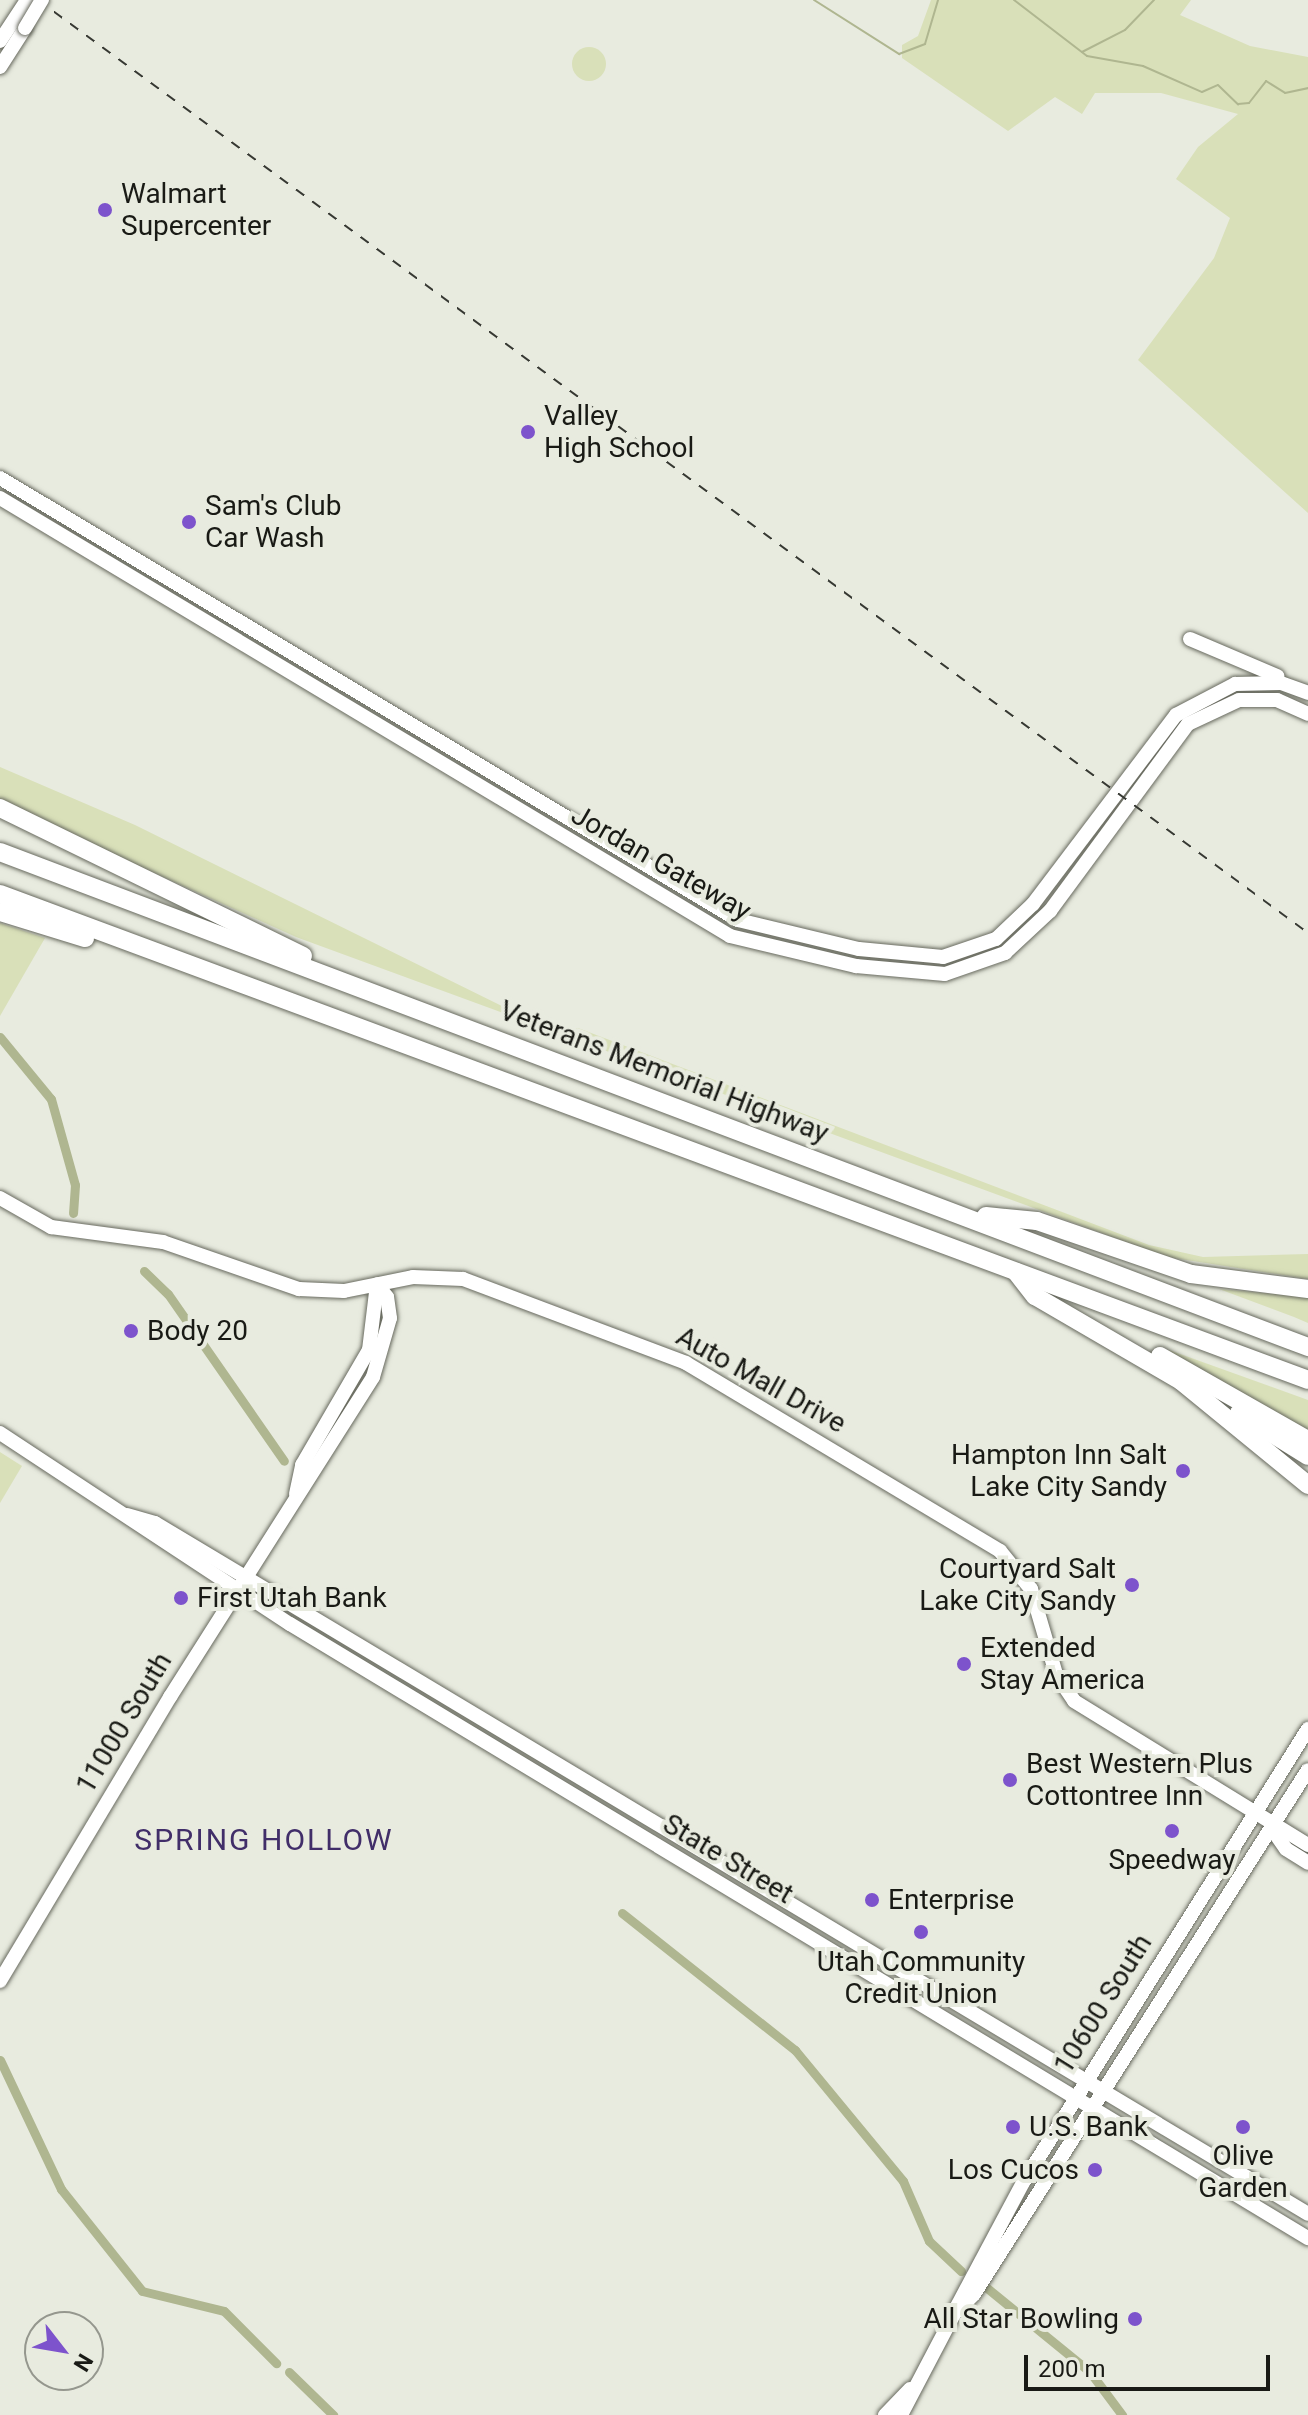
<!DOCTYPE html>
<style>
body{margin:0}
#map{position:relative;width:1308px;height:2415px;overflow:hidden;background:#e8ebdf;font-family:Roboto,sans-serif}
div>[style]{position:absolute}
.green>*{inset:0;background:#d9e0b9}
.round{border-radius:50%}
.stream>*{height:2px;margin:-1px;padding:0 1px;transform-origin:1px;border-radius:1px;background:#afb690}
.canal>*{height:9px;margin:-4.5px;padding:0 4.5px;transform-origin:4.5px;border-radius:4.5px;background:#afb690}
.roads{filter:drop-shadow(0 0 2px #67695e) drop-shadow(0 0 2px #67695e)}
.secondary>*{height:14px;margin:-7px;padding:0 7px;transform-origin:7px;border-radius:7px;background:#fff}
.primary>*{height:14px;margin:-7px;padding:0 7px;transform-origin:7px;border-radius:7px;background:#fff}
.highway>*{height:18px;margin:-9px;padding:0 9px;transform-origin:9px;border-radius:9px;background:#fff}
.rail>*{height:2px;margin-top:-1px;transform-origin:0;background:repeating-linear-gradient(90deg,#363832 0 10px,transparent 0 20px)}
.bridges{filter:drop-shadow(0 0 2px #67695e) drop-shadow(0 0 2px #67695e)}
.primary-bridge>*{height:14px;margin:-7px;padding:0 7px;transform-origin:7px;border-radius:7px;background:#fff}
.dots>*{width:22px;height:22px;translate:-50% -50%;box-sizing:border-box;border:4px solid #e8ebdf;border-radius:50%}
span{translate:-50% -50%;white-space:nowrap;text-align:center;line-height:1.15;-webkit-text-stroke:8px #e8ebdf;paint-order:stroke}
.poi-label{font-size:28px;color:#191a15}
.left{translate:0 -50%;text-align:left}
.right{translate:-100% -50%;text-align:right}
.street-label{font-size:28px;color:#191a15}
.neighbourhood-label{font-size:30px;color:#412e69;letter-spacing:2px}
.north{position:absolute;left:24px;top:2311px;width:80px;height:80px;box-sizing:border-box;background:#e8ebdf;border:2px solid #95978e;border-radius:50%;rotate:121deg;font-size:22px;font-weight:700;line-height:32px;text-align:center;color:#191a15}
.north::after{content:'';display:block;margin:auto;width:28px;height:36px;background:#7d53cc;clip-path:polygon(50% 0,100% 100%,50% 72%,0 100%)}
.scale{position:absolute;left:1024px;top:2355px;width:246px;height:36px;box-sizing:border-box;border:4px solid #191a15;border-top:0;padding-left:10px;font-size:24px;line-height:28px;white-space:nowrap;color:#191a15;-webkit-text-stroke:6px #e8ebdf;paint-order:stroke}
</style>
<div id="map">
<div class="green">
<i style="clip-path:polygon(931px 0,1191px 0,1180px 15px,1250px 46px,1308px 57px,1308px 513px,1138px 360px,1214px 258px,1230px 218px,1176px 179px,1198px 147px,1238px 114px,1161px 93px,1095px 93px,1082px 114px,1055px 97px,1008px 131px,902px 58px,902px 45px,918px 36px)"></i>
<i class="round" style="left:572px;top:47px;width:34px;height:34px"></i>
<i style="clip-path:polygon(0 767px,135px 825px,520px 1015px,566px 1032px,578px 1028px,1149px 1245px,1203px 1257px,1308px 1254px,1308px 1279px,1167px 1257px,296px 937px,0 803px)"></i>
<i style="clip-path:polygon(0 923px,45px 938px,0 1016px)"></i>
<i style="clip-path:polygon(1219px 1289px,1308px 1297px,1308px 1323px,1294px 1317px)"></i>
<i style="clip-path:polygon(1169px 1350px,1308px 1400px,1308px 1431px,1168px 1352px)"></i>
<i style="clip-path:polygon(0 1452px,22px 1466px,0 1503px)"></i>
</div>
<div class="stream">
<i style="left:814px;top:0;width:101px;rotate:32.4deg"></i>
<i style="left:899px;top:54px;width:28px;rotate:-21deg"></i>
<i style="left:925px;top:44px;width:46px;rotate:-73.5deg"></i>
<i style="left:1014px;top:0;width:92px;rotate:37.5deg"></i>
<i style="left:1087px;top:56px;width:57px;rotate:10.1deg"></i>
<i style="left:1143px;top:66px;width:64px;rotate:23.8deg"></i>
<i style="left:1202px;top:92px;width:17px;rotate:-24deg"></i>
<i style="left:1218px;top:85px;width:28px;rotate:44deg"></i>
<i style="left:1238px;top:104px;width:11px;rotate:-5deg"></i>
<i style="left:1249px;top:103px;width:28px;rotate:-52deg"></i>
<i style="left:1266px;top:81px;width:22px;rotate:32deg"></i>
<i style="left:1285px;top:93px;width:24px;rotate:-12deg"></i>
<i style="left:1082px;top:52px;width:48px;rotate:-27.1deg"></i>
<i style="left:1125px;top:30px;width:42px;rotate:-46deg"></i>
</div>
<div class="canal">
<i style="left:0;top:1037px;width:80px;rotate:50.6deg"></i>
<i style="left:51px;top:1099px;width:89px;rotate:74.4deg"></i>
<i style="left:75px;top:1185px;width:28px;rotate:94deg"></i>
<i style="left:144px;top:1271px;width:33px;rotate:44deg"></i>
<i style="left:168px;top:1294px;width:203px;rotate:55.2deg"></i>
<i style="left:622px;top:1913px;width:221px;rotate:38.4deg"></i>
<i style="left:795px;top:2050px;width:170px;rotate:50.5deg"></i>
<i style="left:903px;top:2181px;width:65px;rotate:66.6deg"></i>
<i style="left:929px;top:2241px;width:44px;rotate:43.2deg"></i>
<i style="left:0;top:2060px;width:143px;rotate:64.7deg"></i>
<i style="left:61px;top:2189px;width:130px;rotate:51.5deg"></i>
<i style="left:142px;top:2291px;width:84px;rotate:13.7deg"></i>
<i style="left:224px;top:2311px;width:74px;rotate:45deg"></i>
<i style="left:987px;top:2288px;width:133px;rotate:39.2deg"></i>
<i style="left:1090px;top:2372px;width:54px;rotate:53.3deg"></i>
<i style="left:289px;top:2372px;width:62px;rotate:44.3deg"></i>
</div>
<div class="roads">
<div class="secondary">
<i style="left:0;top:478px;width:860px;rotate:30.92deg"></i>
<i style="left:738px;top:920px;width:124px;rotate:13.5deg"></i>
<i style="left:859px;top:949px;width:84px;rotate:5.4deg"></i>
<i style="left:943px;top:957px;width:56px;rotate:-18.8deg"></i>
<i style="left:996px;top:939px;width:51px;rotate:-43.4deg"></i>
<i style="left:1033px;top:904px;width:237px;rotate:-52.9deg"></i>
<i style="left:1176px;top:715px;width:67px;rotate:-27.7deg"></i>
<i style="left:1235px;top:684px;width:46px;rotate:-1.2deg"></i>
<i style="left:1281px;top:683px;width:29px;rotate:20deg"></i>
<i style="left:0;top:498px;width:851px;rotate:30.96deg"></i>
<i style="left:730px;top:936px;width:130px;rotate:13.4deg"></i>
<i style="left:856px;top:966px;width:89px;rotate:5.1deg"></i>
<i style="left:945px;top:974px;width:64px;rotate:-19.3deg"></i>
<i style="left:1005px;top:953px;width:62px;rotate:-43deg"></i>
<i style="left:1050px;top:911px;width:232px;rotate:-53.6deg"></i>
<i style="left:1188px;top:724px;width:56px;rotate:-25.2deg"></i>
<i style="left:1239px;top:700px;width:38px"></i>
<i style="left:1277px;top:700px;width:34px;rotate:24deg"></i>
<i style="left:1190px;top:639px;width:95px;rotate:23deg"></i>
<i style="left:0;top:1198px;width:59px;rotate:29.6deg"></i>
<i style="left:51px;top:1227px;width:113px;rotate:7.6deg"></i>
<i style="left:163px;top:1242px;width:144px;rotate:19.1deg"></i>
<i style="left:299px;top:1289px;width:45px;rotate:2.5deg"></i>
<i style="left:344px;top:1291px;width:70px;rotate:-11.5deg"></i>
<i style="left:413px;top:1277px;width:50px;rotate:2.3deg"></i>
<i style="left:463px;top:1279px;width:238px;rotate:20.6deg"></i>
<i style="left:686px;top:1363px;width:366px;rotate:30.9deg"></i>
<i style="left:1000px;top:1551px;width:49px;rotate:50.8deg"></i>
<i style="left:1031px;top:1589px;width:89px;rotate:73.6deg"></i>
<i style="left:1056px;top:1674px;width:32px;rotate:56deg"></i>
<i style="left:1074px;top:1701px;width:275px;rotate:31.6deg"></i>
<i style="left:296px;top:1494px;width:30px;rotate:-78deg"></i>
<i style="left:302px;top:1465px;width:133px;rotate:-59.8deg"></i>
<i style="left:369px;top:1350px;width:66px;rotate:-83.1deg"></i>
<i style="left:1272px;top:1829px;width:24px;rotate:55deg"></i>
<i style="left:1286px;top:1849px;width:26px;rotate:32deg"></i>
<i style="left:0;top:1981px;width:331px;rotate:-59.1deg"></i>
<i style="left:170px;top:1697px;width:379px;rotate:-57.6deg"></i>
<i style="left:373px;top:1377px;width:61px;rotate:-73.9deg"></i>
<i style="left:390px;top:1318px;width:21px;rotate:-98deg"></i>
<i style="left:387px;top:1297px;width:16px;rotate:-128deg"></i>
</div>
<div class="primary">
<i style="left:0;top:41px;width:49px;rotate:-56.6deg"></i>
<i style="left:0;top:67px;width:46px;rotate:-57.3deg"></i>
<i style="left:0;top:1433px;width:347px;rotate:33.4deg"></i>
<i style="left:290px;top:1624px;width:1189px;rotate:31.1deg"></i>
<i style="left:127px;top:1515px;width:29px;rotate:16deg"></i>
<i style="left:155px;top:1523px;width:1344px;rotate:30.93deg"></i>
<i style="left:955px;top:2310px;width:146px;rotate:-61.9deg"></i>
<i style="left:1024px;top:2181px;width:534px;rotate:-57.86deg"></i>
<i style="left:885px;top:2415px;width:36px;rotate:-46deg"></i>
<i style="left:901px;top:2415px;width:114px;rotate:-62.3deg"></i>
<i style="left:954px;top:2314px;width:28px;rotate:-45deg"></i>
<i style="left:974px;top:2294px;width:621px;rotate:-57.49deg"></i>
</div>
<div class="highway">
<i style="left:0;top:808px;width:337px;rotate:26deg"></i>
<i style="left:0;top:852px;width:1399px;rotate:20.73deg"></i>
<i style="left:0;top:894px;width:1395px;rotate:20.38deg"></i>
<i style="left:0;top:912px;width:89px;rotate:17deg"></i>
<i style="left:986px;top:1216px;width:51px;rotate:5.6deg"></i>
<i style="left:1037px;top:1221px;width:163px;rotate:19deg"></i>
<i style="left:1191px;top:1274px;width:118px;rotate:7.3deg"></i>
<i style="left:1016px;top:1272px;width:31px;rotate:52deg"></i>
<i style="left:1035px;top:1296px;width:169px;rotate:30.2deg"></i>
<i style="left:1181px;top:1381px;width:164px;rotate:39.3deg"></i>
<i style="left:1160px;top:1356px;width:170px;rotate:29.6deg"></i>
<i style="left:1239px;top:1413px;width:81px;rotate:31.9deg"></i>
</div>
</div>
<div class="rail">
<i style="left:38px;top:0;width:1576px;rotate:36.3deg"></i>
</div>
<div class="bridges">
<div class="primary-bridge">
<i style="left:25px;top:28px;width:33px;rotate:-59deg"></i>
</div>
</div>
<div class="dots">
<i style="left:105px;top:210px;background:#7d53cc"></i>
<i style="left:528px;top:432px;background:#7d53cc"></i>
<i style="left:189px;top:522px;background:#7d53cc"></i>
<i style="left:131px;top:1331px;background:#7d53cc"></i>
<i style="left:1183px;top:1471px;background:#7d53cc"></i>
<i style="left:1132px;top:1585px;background:#7d53cc"></i>
<i style="left:181px;top:1598px;background:#7d53cc"></i>
<i style="left:964px;top:1664px;background:#7d53cc"></i>
<i style="left:1010px;top:1780px;background:#7d53cc"></i>
<i style="left:1172px;top:1831px;background:#7d53cc"></i>
<i style="left:872px;top:1900px;background:#7d53cc"></i>
<i style="left:921px;top:1932px;background:#7d53cc"></i>
<i style="left:1013px;top:2127px;background:#7d53cc"></i>
<i style="left:1243px;top:2127px;background:#7d53cc"></i>
<i style="left:1095px;top:2170px;background:#7d53cc"></i>
<i style="left:1135px;top:2319px;background:#7d53cc"></i>
</div>
<div class="poi-label">
<span class="left" style="left:121px;top:210px">Walmart<br>Supercenter</span>
<span class="left" style="left:544px;top:432px">Valley<br>High School</span>
<span class="left" style="left:205px;top:522px">Sam's Club<br>Car Wash</span>
<span class="left" style="left:147px;top:1331px">Body 20</span>
<span class="right" style="left:1167px;top:1471px">Hampton Inn Salt<br>Lake City Sandy</span>
<span class="right" style="left:1116px;top:1585px">Courtyard Salt<br>Lake City Sandy</span>
<span class="left" style="left:197px;top:1598px">First Utah Bank</span>
<span class="left" style="left:980px;top:1664px">Extended<br>Stay America</span>
<span class="left" style="left:1026px;top:1780px">Best Western Plus<br>Cottontree Inn</span>
<span style="left:1172px;top:1860px">Speedway</span>
<span class="left" style="left:888px;top:1900px">Enterprise</span>
<span style="left:921px;top:1978px">Utah Community<br>Credit Union</span>
<span class="left" style="left:1029px;top:2127px">U.S. Bank</span>
<span style="left:1243px;top:2172px">Olive<br>Garden</span>
<span class="right" style="left:1079px;top:2170px">Los Cucos</span>
<span class="right" style="left:1119px;top:2319px">All Star Bowling</span>
</div>
<div class="street-label">
<span style="left:661px;top:863px;rotate:30deg">Jordan Gateway</span>
<span style="left:664px;top:1072px;rotate:21deg">Veterans Memorial Highway</span>
<span style="left:761px;top:1380px;rotate:29deg">Auto Mall Drive</span>
<span style="left:124px;top:1723px;rotate:-59deg">11000 South</span>
<span style="left:728px;top:1859px;rotate:31deg">State Street</span>
<span style="left:1103px;top:2004px;rotate:-58deg">10600 South</span>
</div>
<div class="neighbourhood-label">
<span style="left:264px;top:1840px">SPRING HOLLOW</span>
</div>
<div class="north">N</div>
<div class="scale">200 m</div>
</div>
